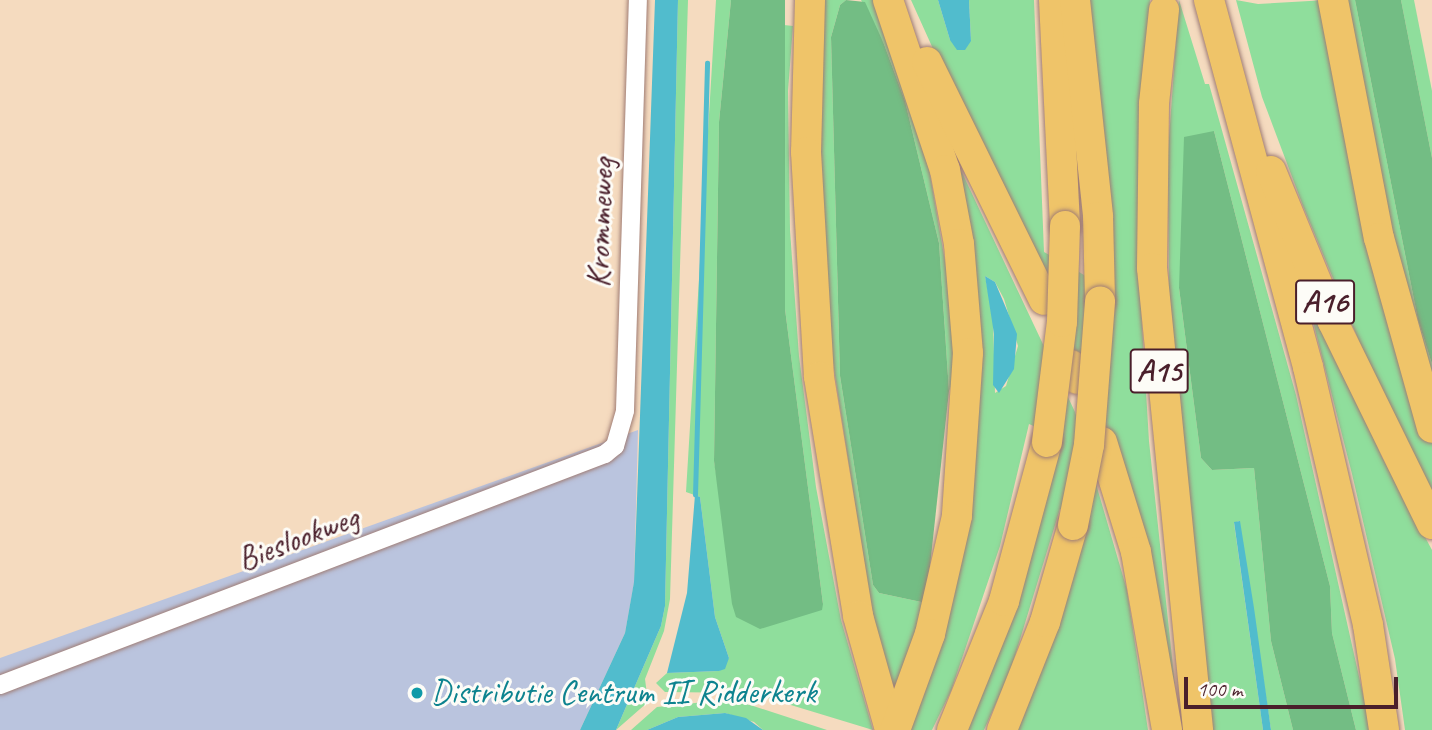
<!DOCTYPE html>
<style>
body{margin:0}
#map{position:relative;width:1432px;height:730px;overflow:hidden;background:#f5dbbf;font-family:Caveat,sans-serif}
div>[style]{position:absolute}
.industrial>*{inset:0;background:#bac4de}
.green>*{inset:0;background:#8fde9c}
.forest>*{inset:0;background:#73bd84}
.water>*{inset:0;background:#51bccd}
.stream>*{height:4.5px;margin:-2.25px;padding:0 2.25px;transform-origin:2.25px;border-radius:2.25px;background:#51bccd}
.roads{filter:drop-shadow(0 0 2px #a07d75) drop-shadow(0 0 2px #a07d75)}
.minor>*{height:18px;margin:-9px;padding:0 9px;transform-origin:9px;border-radius:9px;background:#fff}
.motorway>*{height:30px;margin:-15px;padding:0 15px;transform-origin:15px;border-radius:15px;background:#efc469}
.bridges{filter:drop-shadow(0 0 2px #a07d75) drop-shadow(0 0 2px #a07d75)}
.motorway-bridge>*{height:30px;margin:-15px;padding:0 15px;transform-origin:15px;border-radius:15px;background:#efc469}
.dots>*{width:19px;height:19px;translate:-50% -50%;box-sizing:border-box;border:4px solid #fdfcf7;border-radius:50%}
span{translate:-50% -50%;white-space:nowrap;text-align:center;line-height:1.15;-webkit-text-stroke:6px #fdfcf7;paint-order:stroke}
.shield-label span{padding:2px 5px;background:#fdfcf7;border:2px solid;border-radius:5px;-webkit-text-stroke-width:0}
.shield-label{font-size:32px;color:#4a1f2b;font-weight:700}
.street-label{font-size:33px;color:#4a1f2b}
.culture-label{font-size:33px;color:#0d838f}
.left{translate:0 -50%;text-align:left}
.scale{position:absolute;left:1184px;top:677px;width:214px;height:32px;box-sizing:border-box;border:4px solid #4a1f2b;border-top:0;padding-left:9px;font-size:21px;line-height:24px;white-space:nowrap;color:#4a1f2b;-webkit-text-stroke:5px #fdfcf7;paint-order:stroke}
</style>
<div id="map">
<div class="industrial">
<i style="clip-path:polygon(638px 430px,634px 583px,625px 633px,580px 730px,0 730px,0 658px)"></i>
</div>
<div class="green">
<i style="clip-path:polygon(678px 0,688px 0,670px 599px,664px 631px,645px 679px,648px 702px,616px 730px,661px 626px,665px 606px)"></i>
<i style="clip-path:polygon(716px 0,731px 0,719px 122px,714px 461px,719px 491px,823px 604px,785px 309px,781px 68px,784px 25px,793px 26px,788px 91px,790px 230px,799px 356px,816px 487px,841px 620px,873px 730px,751px 693px,665px 692px,656px 683px,667px 673px,719px 671px,729px 658px,715px 617px,700px 497px,686px 492px)"></i>
<i style="clip-path:polygon(821px 0,846px 0,840px 5px,831px 37px,840px 376px,873px 585px,879px 593px,926px 603px,895px 697px,872px 613px,825px 311px,819px 170px)"></i>
<i style="clip-path:polygon(861px 0,876px 0,928px 163px,951px 296px,954px 380px,949px 391px,939px 243px,905px 101px,884px 44px)"></i>
<i style="clip-path:polygon(911px 0,938px 0,950px 40px,971px 41px,969px 0,1034px 0,1044px 252px,1067px 265px,1078px 244px,1079px 272px,1104px 287px,1082px 0,1150px 0,1143px 89px,1140px 292px,1149px 441px,1175px 686px,1118px 459px)"></i>
<i style="clip-path:polygon(1179px 0,1205px 84px,1209px 84px,1296px 395px,1371px 730px,1356px 730px,1332px 633px,1330px 586px,1214px 131px,1179px 288px,1201px 458px,1212px 470px,1254px 468px,1271px 641px,1293px 730px,1271px 730px,1239px 521px,1234px 523px,1263px 730px,1212px 730px,1169px 291px,1168px 152px)"></i>
<i style="clip-path:polygon(1236px 0,1258px 4px,1327px 0,1432px 440px,1432px 496px,1366px 358px,1303px 206px,1262px 97px)"></i>
<i style="clip-path:polygon(1344px 0,1355px 0,1418px 320px,1432px 364px,1432px 399px,1411px 327px)"></i>
<i style="clip-path:polygon(1401px 0,1414px 0,1432px 91px,1432px 158px)"></i>
<i style="clip-path:polygon(evenodd,941px 128px,1075px 412px,1127px 590px,1148px 730px,1016px 730px,1086px 519px,1060px 509px,1010px 672px,984px 730px,963px 730px,1020px 592px,1053px 472px,1059px 437px,1029px 424px,1000px 546px,951px 691px,932px 730px,902px 730px,965px 502px,941px 128px,985px 276px,995px 282px,1004px 299px,1018px 346px,1006px 386px,995px 393px,993px 317px,985px 276px)"></i>
<i style="clip-path:polygon(1295px 251px,1382px 457px,1432px 550px,1432px 730px,1405px 730px,1395px 659px,1352px 474px)"></i>
<i style="clip-path:polygon(714px 701px,744px 703px,827px 730px,763px 730px,754px 722px,725px 713px,678px 717px,647px 730px,631px 730px,657px 707px)"></i>
</div>
<div class="forest">
<i style="clip-path:polygon(731px 0,785px 0,785px 309px,823px 604px,822px 610px,760px 629px,736px 617px,732px 604px,714px 461px,719px 122px)"></i>
<i style="clip-path:polygon(846px 0,865px 2px,884px 44px,905px 101px,939px 243px,949px 391px,926px 603px,879px 593px,873px 585px,840px 376px,831px 37px,840px 5px)"></i>
<i style="clip-path:polygon(1355px 0,1401px 0,1432px 158px,1432px 364px,1418px 320px)"></i>
<i style="clip-path:polygon(1214px 131px,1330px 586px,1332px 633px,1356px 730px,1293px 730px,1271px 641px,1254px 468px,1212px 470px,1201px 458px,1179px 288px,1184px 137px)"></i>
</div>
<div class="water">
<i style="clip-path:polygon(655px 0,678px 0,665px 606px,661px 626px,616px 730px,580px 730px,625px 633px,634px 582px)"></i>
<i style="clip-path:polygon(938px 0,969px 0,971px 41px,965px 50px,957px 50px,950px 40px)"></i>
<i style="clip-path:polygon(985px 276px,995px 282px,1017px 334px,1014px 369px,999px 393px,993px 385px,994px 334px)"></i>
<i style="clip-path:polygon(695px 495px,700px 497px,715px 617px,729px 658px,725px 669px,719px 671px,667px 673px,687px 593px)"></i>
<i style="clip-path:polygon(1240px 521px,1254px 608px,1271px 730px,1263px 730px,1234px 522px)"></i>
<i style="clip-path:polygon(725px 713px,746px 718px,763px 730px,647px 730px,678px 717px)"></i>
</div>
<div class="stream">
<i style="left:695px;top:495px;width:432px;rotate:-88.4deg"></i>
</div>
<div class="roads">
<div class="minor">
<i style="left:0;top:685px;width:648px;rotate:-20.9deg"></i>
<i style="left:605px;top:454px;width:13px;rotate:-39deg"></i>
<i style="left:615px;top:446px;width:37px;rotate:-74deg"></i>
<i style="left:625px;top:410px;width:410px;rotate:-88.2deg"></i>
</div>
<div class="motorway">
<i style="left:810px;top:0;width:152px;rotate:91.5deg"></i>
<i style="left:806px;top:152px;width:225px;rotate:86.7deg"></i>
<i style="left:819px;top:377px;width:242px;rotate:80.7deg"></i>
<i style="left:858px;top:616px;width:118px;rotate:74.3deg"></i>
<i style="left:888px;top:0;width:179px;rotate:71.5deg"></i>
<i style="left:945px;top:170px;width:75px;rotate:79.3deg"></i>
<i style="left:959px;top:244px;width:109px;rotate:85.3deg"></i>
<i style="left:968px;top:353px;width:163px;rotate:93.9deg"></i>
<i style="left:957px;top:516px;width:121px;rotate:102.9deg"></i>
<i style="left:930px;top:634px;width:102px;rotate:110deg"></i>
<i style="left:1054px;top:0;width:226px;rotate:87.2deg"></i>
<i style="left:1075px;top:0;width:218px;rotate:83.9deg"></i>
<i style="left:1098px;top:217px;width:84px;rotate:88.6deg"></i>
<i style="left:1209px;top:0;width:380px;rotate:74.9deg"></i>
<i style="left:1308px;top:367px;width:265px;rotate:76.9deg"></i>
<i style="left:1368px;top:625px;width:106px;rotate:81.3deg"></i>
<i style="left:1333px;top:0;width:242px;rotate:79.1deg"></i>
<i style="left:1379px;top:238px;width:197px;rotate:74.4deg"></i>
<i style="left:1164px;top:10px;width:95px;rotate:96.1deg"></i>
<i style="left:1154px;top:104px;width:164px;rotate:90.7deg"></i>
<i style="left:1152px;top:268px;width:464px;rotate:84.3deg"></i>
<i style="left:927px;top:62px;width:265px;rotate:63.8deg"></i>
<i style="left:1271px;top:171px;width:163px;rotate:67.7deg"></i>
<i style="left:1333px;top:322px;width:225px;rotate:63.9deg"></i>
<i style="left:1071px;top:365px;width:15px;rotate:67deg"></i>
<i style="left:1102px;top:442px;width:115px;rotate:72.8deg"></i>
<i style="left:1136px;top:552px;width:181px;rotate:80.1deg"></i>
<i style="left:952px;top:730px;width:139px;rotate:-68deg"></i>
<i style="left:1004px;top:601px;width:165px;rotate:-74.9deg"></i>
<i style="left:1002px;top:730px;width:116px;rotate:-68.3deg"></i>
<i style="left:1045px;top:622px;width:101px;rotate:-73.9deg"></i>
</div>
</div>
<div class="bridges">
<div class="motorway-bridge">
<i style="left:1047px;top:442px;width:121px;rotate:-82.9deg"></i>
<i style="left:1062px;top:322px;width:96px;rotate:-88.2deg"></i>
<i style="left:1073px;top:525px;width:82px;rotate:-78.7deg"></i>
<i style="left:1089px;top:445px;width:144px;rotate:-85.6deg"></i>
</div>
</div>
<div class="dots">
<i style="left:417px;top:693px;background:#0f9aa8"></i>
</div>
<div class="shield-label">
<span style="left:1325px;top:302px">A16</span>
<span style="left:1159px;top:371px">A15</span>
</div>
<div class="street-label">
<span style="left:601px;top:223px;rotate:-88deg">Krommeweg</span>
<span style="left:298px;top:539px;rotate:-21deg">Bieslookweg</span>
</div>
<div class="culture-label">
<span class="left" style="left:431px;top:693px">Distributie Centrum II Ridderkerk</span>
</div>
<div class="scale">100 m</div>
</div>
